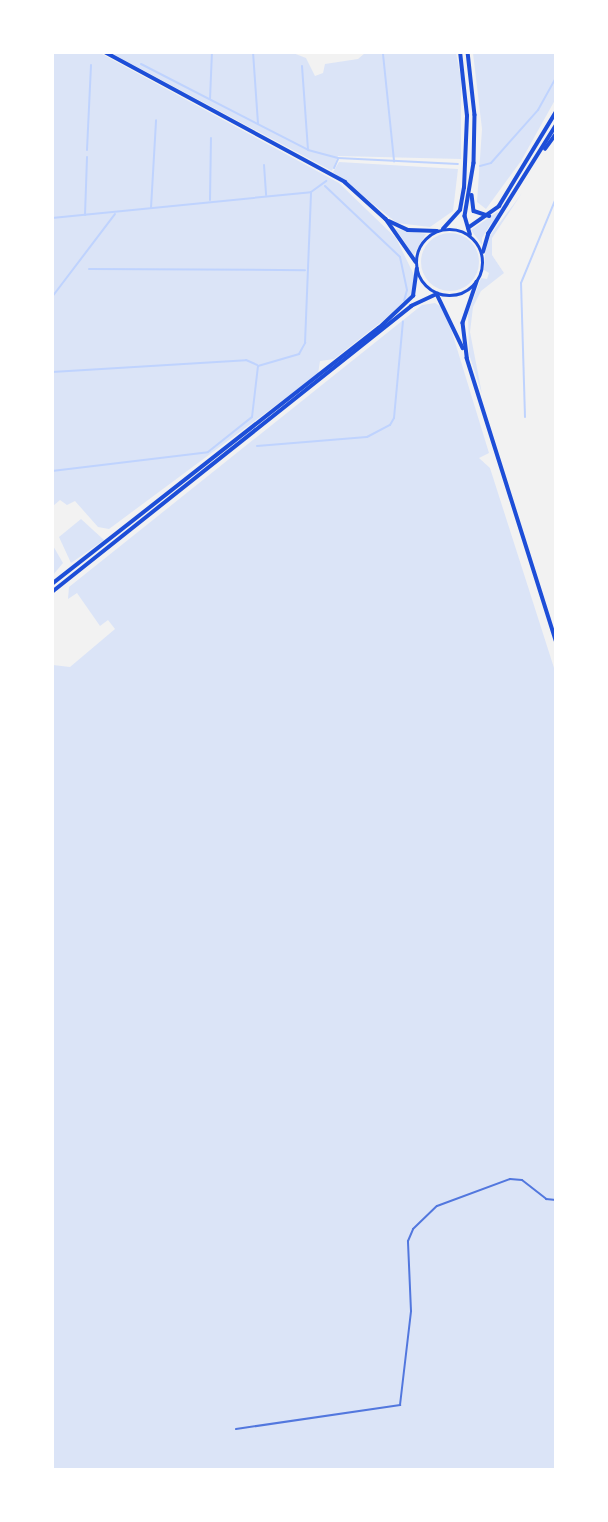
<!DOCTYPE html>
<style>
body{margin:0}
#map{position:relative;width:608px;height:1522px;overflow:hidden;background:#f2f2f2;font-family:"Fira Sans Condensed",sans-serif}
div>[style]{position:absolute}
.green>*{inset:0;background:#dbe4f7}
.round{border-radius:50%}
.stream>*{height:2px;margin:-1px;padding:0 1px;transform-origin:1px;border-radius:1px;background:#bfd3fe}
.minor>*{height:2px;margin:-1px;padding:0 1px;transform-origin:1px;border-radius:1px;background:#5277de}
.primary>*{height:3.5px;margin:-1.75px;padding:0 1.75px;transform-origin:1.75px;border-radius:1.75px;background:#1d4ed8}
.trunk>*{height:3.5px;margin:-1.75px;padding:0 1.75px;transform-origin:1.75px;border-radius:1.75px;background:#1d4ed8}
.trunk>.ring{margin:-1.75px;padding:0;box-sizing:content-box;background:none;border:3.5px solid #1d4ed8;border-radius:50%}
span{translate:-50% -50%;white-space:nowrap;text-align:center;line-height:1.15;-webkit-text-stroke:5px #fff;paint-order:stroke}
.frame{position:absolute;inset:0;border:54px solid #fff;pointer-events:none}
</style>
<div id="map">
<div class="green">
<i style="clip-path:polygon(52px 53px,100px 53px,339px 183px,396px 238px,416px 279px,412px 294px,399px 308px,334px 359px,320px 361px,318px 374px,109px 529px,98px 527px,75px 501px,67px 505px,60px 500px,53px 506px)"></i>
<i style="clip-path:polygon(111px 53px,293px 53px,306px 58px,315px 76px,323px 73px,325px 64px,358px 59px,365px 53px,456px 53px,461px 78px,461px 159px,338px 156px,332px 171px)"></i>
<i style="clip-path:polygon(473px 53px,555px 53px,555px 100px,521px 161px,486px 209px,477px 202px,482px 129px)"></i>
<i style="clip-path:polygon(339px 162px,458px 169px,453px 211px,430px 227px,397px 223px,333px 172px)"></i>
<i style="clip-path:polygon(522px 193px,492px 238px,492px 255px,504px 273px,481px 291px,473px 307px,470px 332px,482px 394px,469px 354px,468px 313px,481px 278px,487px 279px,489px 273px,484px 270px,486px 241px)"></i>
<i style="clip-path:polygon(497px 212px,499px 213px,485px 237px,493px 220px,482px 238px,482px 245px,471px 230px)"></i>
<i style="clip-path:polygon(395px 229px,426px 234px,413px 256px,402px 238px)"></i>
<i class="round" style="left:421px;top:233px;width:58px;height:58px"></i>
<i style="clip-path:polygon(435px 303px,443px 308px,451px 329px,489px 453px,479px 458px,490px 468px,555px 671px,555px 1469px,53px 1470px,53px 665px,70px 667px,115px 629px,108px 620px,100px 626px,77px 593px,68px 599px,69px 587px,422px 305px)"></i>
<i style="clip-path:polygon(81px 519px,104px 540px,71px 563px,59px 537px)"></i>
<i style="clip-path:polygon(52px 544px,63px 563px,53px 575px,52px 575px)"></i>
</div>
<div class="stream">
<i style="left:253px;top:52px;width:72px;rotate:86deg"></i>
<i style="left:383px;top:54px;width:108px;rotate:84.1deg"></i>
<i style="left:141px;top:64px;width:188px;rotate:27.2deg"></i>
<i style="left:308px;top:150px;width:31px;rotate:15deg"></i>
<i style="left:338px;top:158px;width:120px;rotate:2.9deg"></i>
<i style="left:302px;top:66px;width:83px;rotate:85.9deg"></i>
<i style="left:210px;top:99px;width:47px;rotate:-87.6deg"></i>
<i style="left:87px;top:150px;width:85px;rotate:-87.3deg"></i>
<i style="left:264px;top:165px;width:30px;rotate:86deg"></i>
<i style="left:480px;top:166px;width:11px;rotate:-15deg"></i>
<i style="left:491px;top:163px;width:71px;rotate:-48.4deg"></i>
<i style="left:538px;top:110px;width:37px;rotate:-61deg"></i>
<i style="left:334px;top:168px;width:10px;rotate:-66deg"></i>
<i style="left:325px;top:186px;width:103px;rotate:43.4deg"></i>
<i style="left:400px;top:257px;width:34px;rotate:78deg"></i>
<i style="left:407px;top:290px;width:11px;rotate:105deg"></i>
<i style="left:210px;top:200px;width:62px;rotate:-89.1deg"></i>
<i style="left:151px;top:208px;width:88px;rotate:-86.7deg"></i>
<i style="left:85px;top:215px;width:58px;rotate:-88deg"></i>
<i style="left:52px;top:218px;width:260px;rotate:-5.7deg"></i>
<i style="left:311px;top:192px;width:19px;rotate:-36deg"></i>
<i style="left:89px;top:269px;width:216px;rotate:0.3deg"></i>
<i style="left:52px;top:297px;width:104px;rotate:-52.8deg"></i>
<i style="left:52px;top:372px;width:194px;rotate:-3.5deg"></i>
<i style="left:246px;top:360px;width:12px;rotate:24deg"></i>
<i style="left:525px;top:417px;width:134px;rotate:-91.7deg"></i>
<i style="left:521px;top:283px;width:92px;rotate:-67.6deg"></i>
<i style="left:257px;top:446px;width:110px;rotate:-4.7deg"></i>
<i style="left:367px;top:437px;width:26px;rotate:-28deg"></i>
<i style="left:390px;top:425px;width:8px;rotate:-60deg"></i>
<i style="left:394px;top:418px;width:97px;rotate:-84.7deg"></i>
<i style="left:52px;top:471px;width:157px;rotate:-6.9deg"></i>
<i style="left:208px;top:452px;width:56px;rotate:-38.5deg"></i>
<i style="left:252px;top:417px;width:51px;rotate:-83.3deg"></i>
<i style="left:258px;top:366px;width:43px;rotate:-16.3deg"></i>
<i style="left:299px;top:354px;width:13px;rotate:-61deg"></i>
<i style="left:305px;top:343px;width:151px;rotate:-87.7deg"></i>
</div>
<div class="minor">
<i style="left:236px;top:1429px;width:166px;rotate:-8.3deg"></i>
<i style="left:400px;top:1405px;width:95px;rotate:-83.3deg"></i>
<i style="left:411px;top:1311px;width:70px;rotate:-92.5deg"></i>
<i style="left:408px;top:1241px;width:13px;rotate:-67deg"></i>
<i style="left:413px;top:1229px;width:33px;rotate:-44deg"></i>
<i style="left:437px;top:1206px;width:78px;rotate:-20.3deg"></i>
<i style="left:510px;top:1179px;width:12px;rotate:5deg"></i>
<i style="left:522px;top:1180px;width:31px;rotate:38deg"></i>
<i style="left:546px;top:1199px;width:10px;rotate:6deg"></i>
</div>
<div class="primary">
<i style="left:105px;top:52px;width:273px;rotate:28.4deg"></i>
<i style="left:345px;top:182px;width:55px;rotate:42.1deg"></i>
<i style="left:386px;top:219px;width:52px;rotate:55.1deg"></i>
<i style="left:389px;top:221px;width:21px;rotate:25deg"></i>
<i style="left:408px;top:230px;width:29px;rotate:2deg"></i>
<i style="left:477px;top:282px;width:43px;rotate:108.9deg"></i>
<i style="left:463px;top:323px;width:35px;rotate:83deg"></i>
<i style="left:467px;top:358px;width:296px;rotate:72.5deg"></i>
<i style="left:437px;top:294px;width:60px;rotate:64.3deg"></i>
</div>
<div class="trunk">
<i style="left:468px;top:52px;width:63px;rotate:83.7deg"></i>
<i style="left:475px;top:115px;width:48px;rotate:91.2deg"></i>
<i style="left:474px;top:163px;width:54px;rotate:99.6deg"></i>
<i style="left:465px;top:216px;width:19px;rotate:74deg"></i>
<i style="left:545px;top:149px;width:19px;rotate:-54deg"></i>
<i style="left:472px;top:195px;width:16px;rotate:83deg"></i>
<i style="left:474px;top:211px;width:16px;rotate:18deg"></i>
<i style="left:468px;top:228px;width:38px;rotate:-35deg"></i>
<i style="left:499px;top:206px;width:110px;rotate:-58.8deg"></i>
<i style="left:443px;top:229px;width:25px;rotate:-48deg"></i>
<i style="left:460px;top:210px;width:22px;rotate:-80deg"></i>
<i style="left:464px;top:188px;width:72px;rotate:-87.6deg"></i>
<i style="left:467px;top:116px;width:64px;rotate:-96.2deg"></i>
<i class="ring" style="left:417px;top:230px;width:62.5px;height:62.5px"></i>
<i style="left:483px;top:252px;width:19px;rotate:-74deg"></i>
<i style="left:488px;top:234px;width:128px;rotate:-58deg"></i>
<i style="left:52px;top:584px;width:415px;rotate:-38.1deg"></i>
<i style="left:379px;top:328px;width:47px;rotate:-43.3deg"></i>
<i style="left:413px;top:296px;width:27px;rotate:-82deg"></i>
<i style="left:52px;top:592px;width:459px;rotate:-38.5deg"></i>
<i style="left:411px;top:306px;width:29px;rotate:-25deg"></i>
</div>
<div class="frame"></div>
</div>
